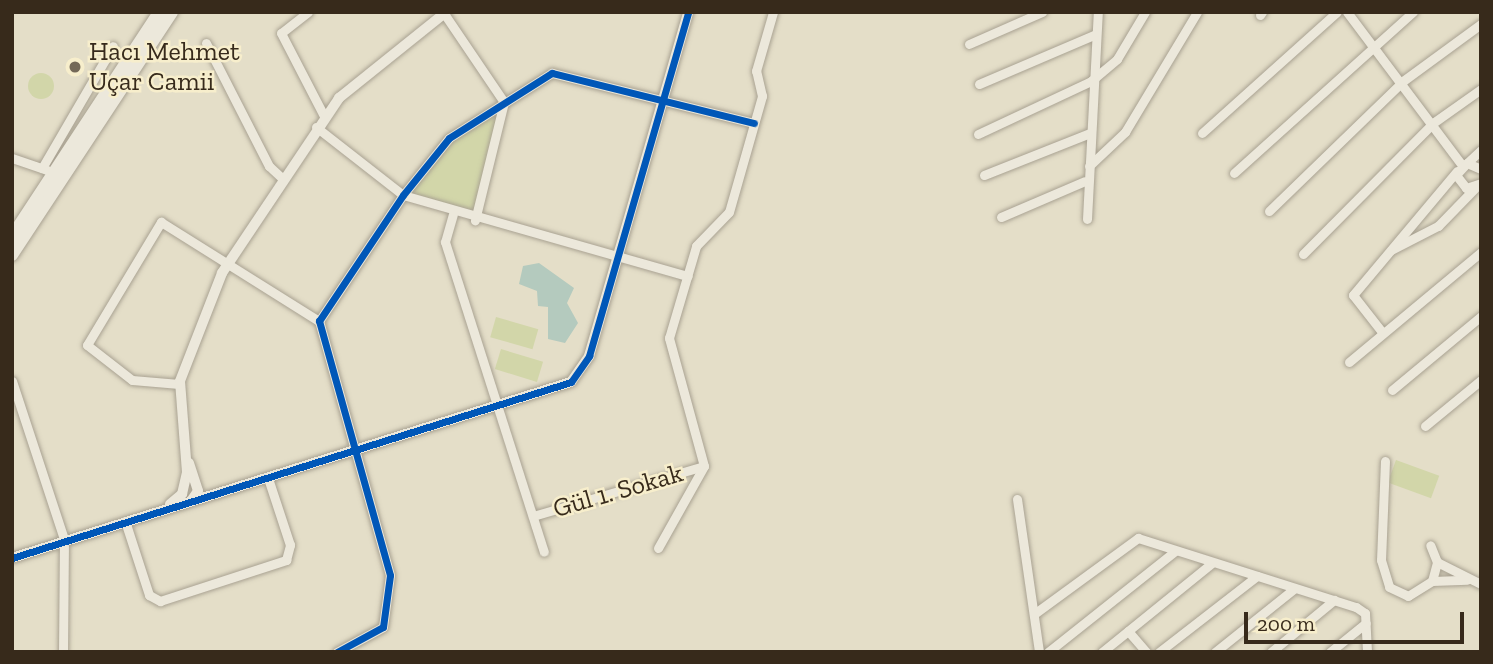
<!DOCTYPE html>
<meta charset="utf-8">
<style>
body{margin:0}
#map{position:relative;width:1493px;height:664px;overflow:hidden;background:#e4dec8;font-family:"Zilla Slab",serif}
div>[style]{position:absolute}
.green>*{inset:0;background:#d2d6a9;transform-origin:0 0}
.round{border-radius:50%}
.water>*{inset:0;background:#b4cabe}
.roads{filter:drop-shadow(0 0 2px #a9a292) drop-shadow(0 0 2px #a9a292)}
.minor>*{height:9px;margin:-4.5px;padding:0 4.5px;transform-origin:4.5px;border-radius:4.5px;background:#ece8db}
.tertiary>*{height:10px;margin:-5px;padding:0 5px;transform-origin:5px;border-radius:5px;background:#ece8db}
.secondary>*{height:12px;margin:-6px;padding:0 6px;transform-origin:6px;border-radius:6px;background:#ece8db}
.cycleway>*{height:7px;margin:-3.5px;padding:0 3.5px;transform-origin:3.5px;border-radius:3.5px;background:#0057b8}
.dots>*{width:19px;height:19px;translate:-50% -50%;box-sizing:border-box;border:4px solid #f7eecc;border-radius:50%}
span{translate:-50% -50%;white-space:nowrap;text-align:center;line-height:1.15;-webkit-text-stroke:5px #f7eecc;paint-order:stroke}
.poi-label{font-size:26px;color:#372a1b}
.left{translate:0 -50%;text-align:left}
.street-label{font-size:26px;color:#372a1b}
.frame{position:absolute;inset:0;border:14px solid #372a1b;pointer-events:none}
.scale{position:absolute;left:1244px;top:612px;width:220px;height:32px;box-sizing:border-box;border:4px solid #372a1b;border-top:0;padding-left:9px;font-size:21px;line-height:24px;white-space:nowrap;color:#372a1b;-webkit-text-stroke:5px #f7eecc;paint-order:stroke}
</style>
<div id="map">
<div class="green">
<i class="round" style="left:28px;top:73px;width:26px;height:26px"></i>
<i style="clip-path:polygon(504px 102px,475px 220px,403px 195px,449px 138px)"></i>
<i style="left:496px;top:317px;width:44px;height:21px;rotate:16deg"></i>
<i style="left:501px;top:349px;width:44px;height:21px;rotate:17deg"></i>
<i style="left:1396px;top:460px;width:46px;height:24px;rotate:20deg"></i>
</div>
<div class="water">
<i style="clip-path:polygon(539px 263px,574px 288px,567px 303px,578px 323px,565px 343px,548px 339px,548px 307px,538px 306px,537px 291px,519px 284px,523px 266px)"></i>
</div>
<div class="roads">
<div class="minor">
<i style="left:308px;top:12px;width:34px;rotate:142deg"></i>
<i style="left:281px;top:33px;width:93px;rotate:62.6deg"></i>
<i style="left:443px;top:12px;width:109px;rotate:55.9deg"></i>
<i style="left:504px;top:102px;width:122px;rotate:103.8deg"></i>
<i style="left:1347px;top:12px;width:191px;rotate:53.1deg"></i>
<i style="left:1260px;top:15px;width:4px;rotate:-56deg"></i>
<i style="left:206px;top:43px;width:138px;rotate:62.9deg"></i>
<i style="left:269px;top:166px;width:18px;rotate:43deg"></i>
<i style="left:969px;top:44px;width:80px;rotate:-23.7deg"></i>
<i style="left:979px;top:84px;width:127px;rotate:-23.1deg"></i>
<i style="left:316px;top:127px;width:110px;rotate:38deg"></i>
<i style="left:403px;top:195px;width:296px;rotate:15.9deg"></i>
<i style="left:1202px;top:133px;width:181px;rotate:-41.9deg"></i>
<i style="left:978px;top:134px;width:125px;rotate:-25.1deg"></i>
<i style="left:1091px;top:81px;width:34px;rotate:-40deg"></i>
<i style="left:1117px;top:59px;width:55px;rotate:-59.2deg"></i>
<i style="left:12px;top:158px;width:37px;rotate:19deg"></i>
<i style="left:1467px;top:163px;width:19px;rotate:-43deg"></i>
<i style="left:1089px;top:166px;width:50px;rotate:-43.4deg"></i>
<i style="left:1125px;top:132px;width:140px;rotate:-59deg"></i>
<i style="left:42px;top:168px;width:141px;rotate:-59.8deg"></i>
<i style="left:1481px;top:169px;width:15px;rotate:-157deg"></i>
<i style="left:1467px;top:163px;width:16px;rotate:133deg"></i>
<i style="left:1456px;top:175px;width:16px;rotate:52deg"></i>
<i style="left:1466px;top:188px;width:16px;rotate:-18deg"></i>
<i style="left:1234px;top:173px;width:241px;rotate:-42deg"></i>
<i style="left:984px;top:175px;width:114px;rotate:-21.6deg"></i>
<i style="left:1269px;top:211px;width:187px;rotate:-44.1deg"></i>
<i style="left:1403px;top:81px;width:97px;rotate:-36.2deg"></i>
<i style="left:453px;top:214px;width:29px;rotate:106deg"></i>
<i style="left:445px;top:242px;width:325px;rotate:72.3deg"></i>
<i style="left:1001px;top:217px;width:91px;rotate:-23.2deg"></i>
<i style="left:1087px;top:219px;width:207px;rotate:-87deg"></i>
<i style="left:1391px;top:250px;width:53px;rotate:-27.1deg"></i>
<i style="left:1438px;top:226px;width:53px;rotate:-45.8deg"></i>
<i style="left:1303px;top:254px;width:185px;rotate:-45.2deg"></i>
<i style="left:1433px;top:123px;width:59px;rotate:-35.3deg"></i>
<i style="left:1382px;top:332px;width:47px;rotate:-128.1deg"></i>
<i style="left:1353px;top:295px;width:162px;rotate:-50deg"></i>
<i style="left:1349px;top:362px;width:172px;rotate:-39.8deg"></i>
<i style="left:12px;top:381px;width:166px;rotate:71.8deg"></i>
<i style="left:64px;top:539px;width:113px;rotate:90.5deg"></i>
<i style="left:179px;top:384px;width:47px;rotate:-175.1deg"></i>
<i style="left:132px;top:380px;width:57px;rotate:-142.1deg"></i>
<i style="left:87px;top:345px;width:144px;rotate:-59deg"></i>
<i style="left:161px;top:222px;width:186px;rotate:32.1deg"></i>
<i style="left:1392px;top:390px;width:116px;rotate:-39.7deg"></i>
<i style="left:1425px;top:426px;width:72px;rotate:-39.4deg"></i>
<i style="left:1385px;top:461px;width:99px;rotate:92.3deg"></i>
<i style="left:1381px;top:560px;width:28px;rotate:73deg"></i>
<i style="left:1389px;top:587px;width:21px;rotate:25deg"></i>
<i style="left:1408px;top:596px;width:28px;rotate:-32deg"></i>
<i style="left:1432px;top:581px;width:20px;rotate:-75deg"></i>
<i style="left:1437px;top:562px;width:18px;rotate:-112deg"></i>
<i style="left:1017px;top:499px;width:155px;rotate:81.8deg"></i>
<i style="left:533px;top:516px;width:178px;rotate:-16.3deg"></i>
<i style="left:125px;top:521px;width:78px;rotate:72deg"></i>
<i style="left:149px;top:595px;width:13px;rotate:29deg"></i>
<i style="left:160px;top:601px;width:133px;rotate:-18deg"></i>
<i style="left:286px;top:560px;width:16px;rotate:-75deg"></i>
<i style="left:290px;top:545px;width:71px;rotate:-108.2deg"></i>
<i style="left:658px;top:548px;width:94px;rotate:-60.7deg"></i>
<i style="left:704px;top:466px;width:133px;rotate:-105.3deg"></i>
<i style="left:669px;top:338px;width:96px;rotate:-73.6deg"></i>
<i style="left:696px;top:246px;width:47px;rotate:-45.9deg"></i>
<i style="left:729px;top:212px;width:121px;rotate:-74.1deg"></i>
<i style="left:762px;top:96px;width:26px;rotate:-103deg"></i>
<i style="left:756px;top:71px;width:61px;rotate:-73.9deg"></i>
<i style="left:1437px;top:562px;width:49px;rotate:26.6deg"></i>
<i style="left:1432px;top:581px;width:35px;rotate:-2deg"></i>
<i style="left:1034px;top:614px;width:129px;rotate:-36.2deg"></i>
<i style="left:1138px;top:538px;width:229px;rotate:17.6deg"></i>
<i style="left:1356px;top:607px;width:11px;rotate:34deg"></i>
<i style="left:1365px;top:613px;width:39px;rotate:87deg"></i>
<i style="left:1128px;top:631px;width:28px;rotate:49deg"></i>
<i style="left:337px;top:652px;width:52px;rotate:-28.5deg"></i>
<i style="left:383px;top:627px;width:52px;rotate:-82.3deg"></i>
<i style="left:390px;top:575px;width:264px;rotate:-105.6deg"></i>
<i style="left:319px;top:321px;width:151px;rotate:-56.3deg"></i>
<i style="left:403px;top:195px;width:73px;rotate:-51.1deg"></i>
<i style="left:449px;top:138px;width:122px;rotate:-32.3deg"></i>
<i style="left:552px;top:73px;width:208px;rotate:13.9deg"></i>
<i style="left:1048px;top:652px;width:162px;rotate:-38.5deg"></i>
<i style="left:1102px;top:652px;width:141px;rotate:-39deg"></i>
<i style="left:1159px;top:652px;width:124px;rotate:-37.8deg"></i>
<i style="left:1215px;top:652px;width:102px;rotate:-38.7deg"></i>
<i style="left:1271px;top:652px;width:82px;rotate:-39.5deg"></i>
<i style="left:1330px;top:652px;width:46px;rotate:-38.9deg"></i>
</div>
<div class="tertiary">
<i style="left:189px;top:463px;width:29px;rotate:72deg"></i>
<i style="left:198px;top:491px;width:12px;rotate:125deg"></i>
<i style="left:170px;top:504px;width:16px;rotate:-40deg"></i>
<i style="left:182px;top:494px;width:23px;rotate:-77deg"></i>
<i style="left:187px;top:472px;width:91px;rotate:-94.4deg"></i>
<i style="left:180px;top:381px;width:116px;rotate:-68.7deg"></i>
<i style="left:222px;top:273px;width:211px;rotate:-56.2deg"></i>
<i style="left:339px;top:98px;width:137px;rotate:-38.8deg"></i>
<i style="left:12px;top:558px;width:586px;rotate:-17.48deg"></i>
<i style="left:571px;top:382px;width:32px;rotate:-55deg"></i>
<i style="left:589px;top:356px;width:358px;rotate:-73.9deg"></i>
</div>
<div class="secondary">
<i style="left:12px;top:236px;width:268px;rotate:-56.7deg"></i>
<i style="left:12px;top:255px;width:291px;rotate:-56.6deg"></i>
</div>
</div>
<div class="cycleway">
<i style="left:12px;top:558px;width:586px;rotate:-17.48deg"></i>
<i style="left:571px;top:382px;width:32px;rotate:-55deg"></i>
<i style="left:589px;top:356px;width:358px;rotate:-73.9deg"></i>
<i style="left:337px;top:652px;width:52px;rotate:-28.5deg"></i>
<i style="left:383px;top:627px;width:52px;rotate:-82.3deg"></i>
<i style="left:390px;top:575px;width:264px;rotate:-105.6deg"></i>
<i style="left:319px;top:321px;width:151px;rotate:-56.3deg"></i>
<i style="left:403px;top:195px;width:73px;rotate:-51.1deg"></i>
<i style="left:449px;top:138px;width:122px;rotate:-32.3deg"></i>
<i style="left:552px;top:73px;width:208px;rotate:13.9deg"></i>
</div>
<div class="dots">
<i style="left:75px;top:67px;background:#746958"></i>
</div>
<div class="poi-label">
<span class="left" style="left:89px;top:67px">Hacı Mehmet<br>Uçar Camii</span>
</div>
<div class="street-label">
<span style="left:618px;top:491px;rotate:-16deg">Gül 1. Sokak</span>
</div>
<div class="frame"></div>
<div class="scale">200 m</div>
</div>
